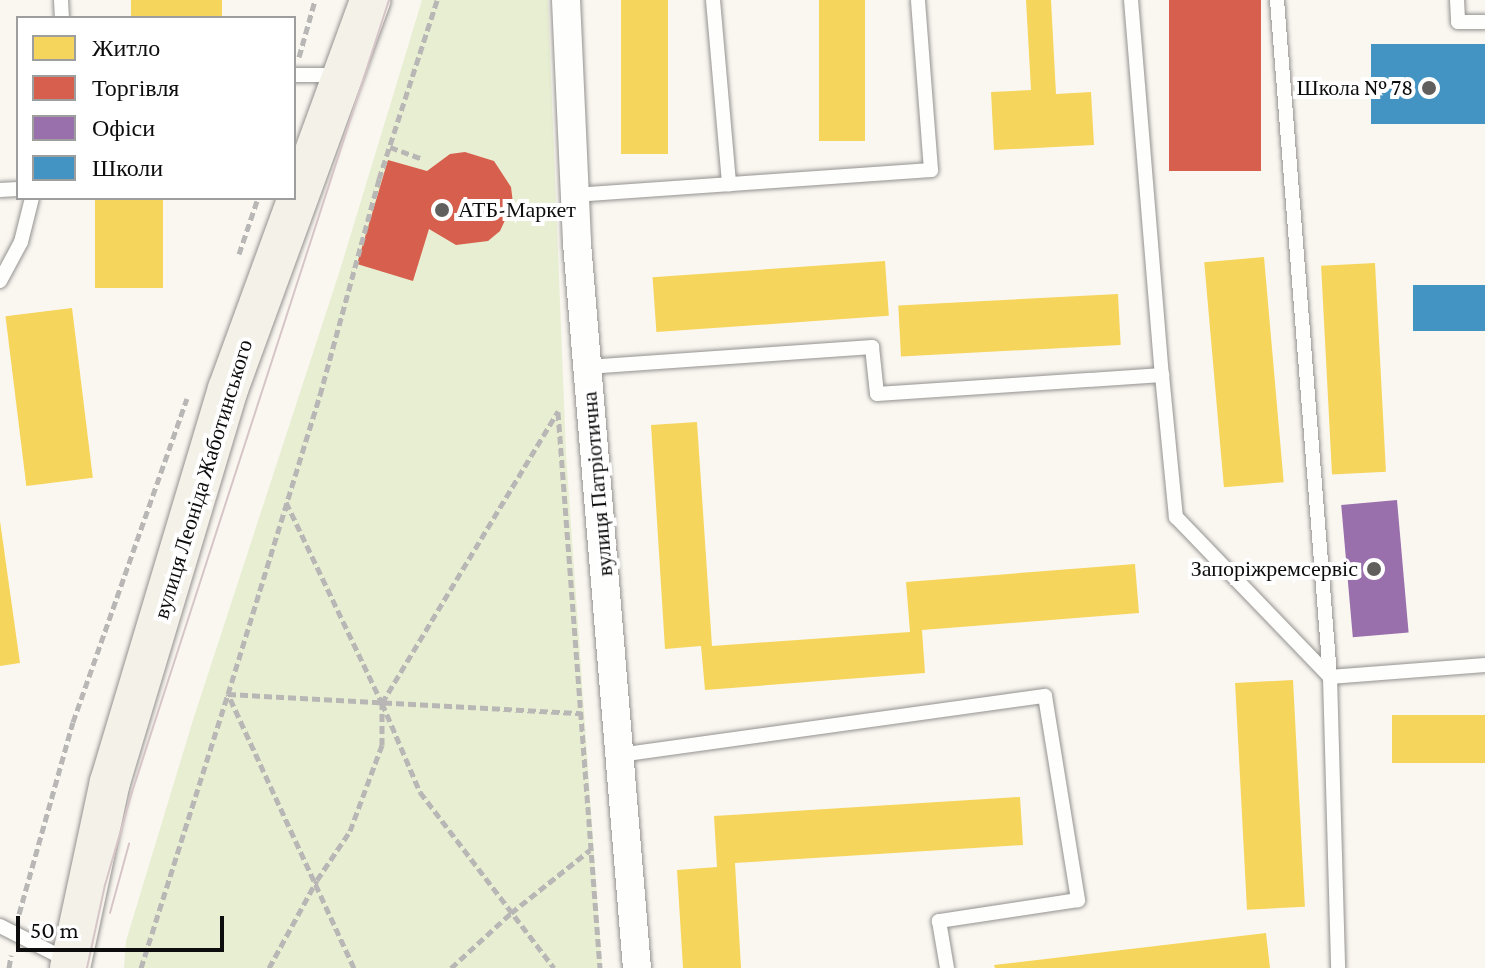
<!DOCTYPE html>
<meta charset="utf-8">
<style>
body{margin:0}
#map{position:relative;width:1485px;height:968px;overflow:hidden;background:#faf7f1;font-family:"Crimson Pro",serif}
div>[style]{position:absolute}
.green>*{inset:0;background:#e8eed2}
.homes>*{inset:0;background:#f6d55c;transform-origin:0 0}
.shops>*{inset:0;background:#d6604d;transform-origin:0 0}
.offices>*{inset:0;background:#9970ab;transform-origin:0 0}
.schools>*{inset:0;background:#4393c3;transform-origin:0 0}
.path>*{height:5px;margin-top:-2.5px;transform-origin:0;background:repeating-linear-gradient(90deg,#b8b7b6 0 8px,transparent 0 12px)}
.roads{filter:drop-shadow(0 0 2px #949290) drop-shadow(0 0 2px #949290)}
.lane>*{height:14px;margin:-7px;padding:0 7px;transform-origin:7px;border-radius:7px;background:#fefefd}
.street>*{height:28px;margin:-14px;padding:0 14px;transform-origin:14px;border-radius:14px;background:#fefefd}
.secondary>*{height:40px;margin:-20px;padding:0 20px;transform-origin:20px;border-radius:20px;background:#f4f1e9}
.tram>*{height:2px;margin:-1px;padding:0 1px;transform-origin:1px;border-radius:1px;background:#d6c5c7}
.dots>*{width:22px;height:22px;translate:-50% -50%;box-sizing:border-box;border:4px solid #fff;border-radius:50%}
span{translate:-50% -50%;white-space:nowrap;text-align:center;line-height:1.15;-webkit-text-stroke:8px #fff;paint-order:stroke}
.poi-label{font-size:22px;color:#0d0d0d}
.right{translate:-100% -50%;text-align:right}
.left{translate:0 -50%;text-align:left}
.street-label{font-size:22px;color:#0d0d0d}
.legend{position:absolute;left:16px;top:16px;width:280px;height:184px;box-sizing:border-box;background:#fff;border:2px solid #9e9e9e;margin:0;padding:10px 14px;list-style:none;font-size:24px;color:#0d0d0d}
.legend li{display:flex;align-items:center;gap:16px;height:40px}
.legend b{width:40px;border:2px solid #9e9e9e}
.scale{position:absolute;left:16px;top:916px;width:208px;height:36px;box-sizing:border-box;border:4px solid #0d0d0d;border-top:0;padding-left:10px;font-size:24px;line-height:28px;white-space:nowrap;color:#0d0d0d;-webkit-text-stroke:6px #fff;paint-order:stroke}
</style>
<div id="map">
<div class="green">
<i style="clip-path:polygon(422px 0,548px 0,566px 453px,602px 968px,124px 968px,126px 941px,193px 720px,340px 270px)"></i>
</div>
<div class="homes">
<i style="left:131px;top:0;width:91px;height:18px"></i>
<i style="left:621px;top:0;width:47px;height:154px"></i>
<i style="left:819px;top:0;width:46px;height:141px"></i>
<i style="clip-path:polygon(1026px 0,1051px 0,1056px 94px,1091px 92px,1094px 145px,994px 150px,991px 92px,1031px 90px)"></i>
<i style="left:95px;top:198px;width:68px;height:90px"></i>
<i style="left:1264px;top:257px;width:226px;height:60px;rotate:85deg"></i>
<i style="left:885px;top:261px;width:55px;height:233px;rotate:86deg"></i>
<i style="left:1375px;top:263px;width:209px;height:54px;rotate:87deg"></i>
<i style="left:1118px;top:294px;width:51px;height:220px;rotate:87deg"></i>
<i style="left:72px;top:308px;width:171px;height:67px;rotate:83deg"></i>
<i style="clip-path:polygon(697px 422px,712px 646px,910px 632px,906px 582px,1135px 564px,1139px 613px,922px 630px,925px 673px,705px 690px,701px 646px,665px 649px,651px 425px)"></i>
<i style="clip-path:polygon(0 521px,20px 663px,0 666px)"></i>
<i style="left:1293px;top:680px;width:227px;height:58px;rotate:87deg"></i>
<i style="left:1485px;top:715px;width:48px;height:93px;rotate:90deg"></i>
<i style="clip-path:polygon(1020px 797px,1023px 845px,735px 863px,741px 968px,683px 968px,677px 870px,717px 867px,714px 816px)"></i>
<i style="clip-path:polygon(1266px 933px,1270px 968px,995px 968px,994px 965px)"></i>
</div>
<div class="shops">
<i style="left:1169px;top:0;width:92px;height:171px"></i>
<i style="clip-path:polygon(465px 152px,494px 161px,511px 187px,513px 203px,500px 231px,488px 241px,456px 245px,429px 229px,413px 281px,357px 264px,388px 160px,427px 171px,450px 154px)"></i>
</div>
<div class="offices">
<i style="left:1397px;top:500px;width:133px;height:56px;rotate:85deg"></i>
</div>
<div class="schools">
<i style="left:1485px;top:44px;width:80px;height:114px;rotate:90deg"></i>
<i style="left:1485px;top:285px;width:46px;height:72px;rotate:90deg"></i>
</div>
<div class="path">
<i style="left:299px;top:57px;width:59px;rotate:-74.3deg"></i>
<i style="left:390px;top:147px;width:33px;rotate:20deg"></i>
<i style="left:239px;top:254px;width:59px;rotate:-71.3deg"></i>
<i style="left:558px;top:412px;width:558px;rotate:85.68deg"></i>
<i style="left:286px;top:502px;width:223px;rotate:64.5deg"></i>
<i style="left:382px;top:703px;width:97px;rotate:66.9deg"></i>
<i style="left:420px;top:792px;width:221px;rotate:52.7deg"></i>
<i style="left:19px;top:914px;width:199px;rotate:-74.3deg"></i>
<i style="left:73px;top:722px;width:343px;rotate:-70.6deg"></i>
<i style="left:9px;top:968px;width:13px;rotate:-81deg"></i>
<i style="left:141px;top:968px;width:287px;rotate:-72.4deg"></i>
<i style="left:228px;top:694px;width:313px;rotate:-72.9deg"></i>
<i style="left:320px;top:395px;width:224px;rotate:-74.7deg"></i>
<i style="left:379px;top:179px;width:188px;rotate:-72deg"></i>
<i style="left:269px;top:968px;width:100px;rotate:-61.4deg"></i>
<i style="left:317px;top:880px;width:59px;rotate:-56deg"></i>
<i style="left:350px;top:831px;width:92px;rotate:-69.6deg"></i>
<i style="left:382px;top:745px;width:42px;rotate:-90deg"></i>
<i style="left:382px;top:703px;width:341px;rotate:-58.9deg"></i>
<i style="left:354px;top:968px;width:302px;rotate:-114.7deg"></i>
<i style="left:228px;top:694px;width:354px;rotate:3.1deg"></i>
<i style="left:451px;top:968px;width:81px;rotate:-42.5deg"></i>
<i style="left:511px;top:913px;width:101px;rotate:-38.6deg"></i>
</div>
<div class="roads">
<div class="lane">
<i style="left:61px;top:0;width:18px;rotate:87deg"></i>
<i style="left:713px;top:0;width:185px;rotate:85deg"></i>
<i style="left:1131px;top:0;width:376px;rotate:85.3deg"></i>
<i style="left:1277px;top:0;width:679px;rotate:85.52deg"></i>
<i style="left:1330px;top:677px;width:291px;rotate:88.4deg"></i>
<i style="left:1457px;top:0;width:22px;rotate:87deg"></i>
<i style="left:1458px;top:22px;width:27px"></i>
<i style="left:294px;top:75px;width:44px"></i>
<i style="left:0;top:190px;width:18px;rotate:-3deg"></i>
<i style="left:574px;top:195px;width:358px;rotate:-4deg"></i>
<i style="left:931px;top:170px;width:170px;rotate:-94.4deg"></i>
<i style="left:0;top:281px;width:44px;rotate:-61.7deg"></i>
<i style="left:21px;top:242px;width:45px;rotate:-76deg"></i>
<i style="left:587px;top:367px;width:286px;rotate:-4deg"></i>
<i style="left:872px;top:347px;width:47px;rotate:83.9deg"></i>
<i style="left:877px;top:394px;width:286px;rotate:-3.8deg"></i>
<i style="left:1162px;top:375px;width:143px;rotate:84.4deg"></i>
<i style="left:1176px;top:517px;width:222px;rotate:46.1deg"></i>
<i style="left:1330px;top:677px;width:155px;rotate:-4.4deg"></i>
<i style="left:619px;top:755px;width:430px;rotate:-7.9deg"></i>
<i style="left:1045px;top:696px;width:207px;rotate:80.8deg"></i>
<i style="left:1078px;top:900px;width:141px;rotate:171.4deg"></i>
<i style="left:939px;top:921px;width:48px;rotate:80.3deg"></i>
<i style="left:0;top:926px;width:75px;rotate:26.9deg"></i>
</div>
<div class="street">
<i style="left:566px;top:0;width:243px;rotate:87.4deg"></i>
<i style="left:577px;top:243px;width:727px;rotate:85.27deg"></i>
</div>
<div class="secondary">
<i style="left:70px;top:968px;width:190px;rotate:-77.9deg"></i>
<i style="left:110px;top:782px;width:410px;rotate:-73.3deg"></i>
<i style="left:228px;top:389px;width:414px;rotate:-69.9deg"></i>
</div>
</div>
<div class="tram">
<i style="left:110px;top:913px;width:72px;rotate:-74.6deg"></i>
<i style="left:87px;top:968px;width:85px;rotate:-77.8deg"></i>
<i style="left:105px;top:885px;width:97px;rotate:-73.8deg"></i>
<i style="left:132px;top:792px;width:833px;rotate:-72.02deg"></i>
</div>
<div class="dots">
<i style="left:1429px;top:88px;background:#605f5d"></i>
<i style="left:442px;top:210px;background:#605f5d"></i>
<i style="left:1374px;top:569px;background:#605f5d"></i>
</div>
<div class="poi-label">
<span class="right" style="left:1413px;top:88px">Школа № 78</span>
<span class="left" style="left:458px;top:210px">АТБ-Маркет</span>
<span class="right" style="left:1358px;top:569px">Запоріжремсервіс</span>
</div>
<div class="street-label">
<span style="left:203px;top:479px;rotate:-73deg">вулиця Леоніда Жаботинського</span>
<span style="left:597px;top:484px;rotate:-95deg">вулиця Патріотична</span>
</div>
<ul class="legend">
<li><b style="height:22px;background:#f6d55c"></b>Житло</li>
<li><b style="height:22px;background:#d6604d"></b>Торгівля</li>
<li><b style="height:22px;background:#9970ab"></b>Офіси</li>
<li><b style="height:22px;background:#4393c3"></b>Школи</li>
</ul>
<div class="scale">50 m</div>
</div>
